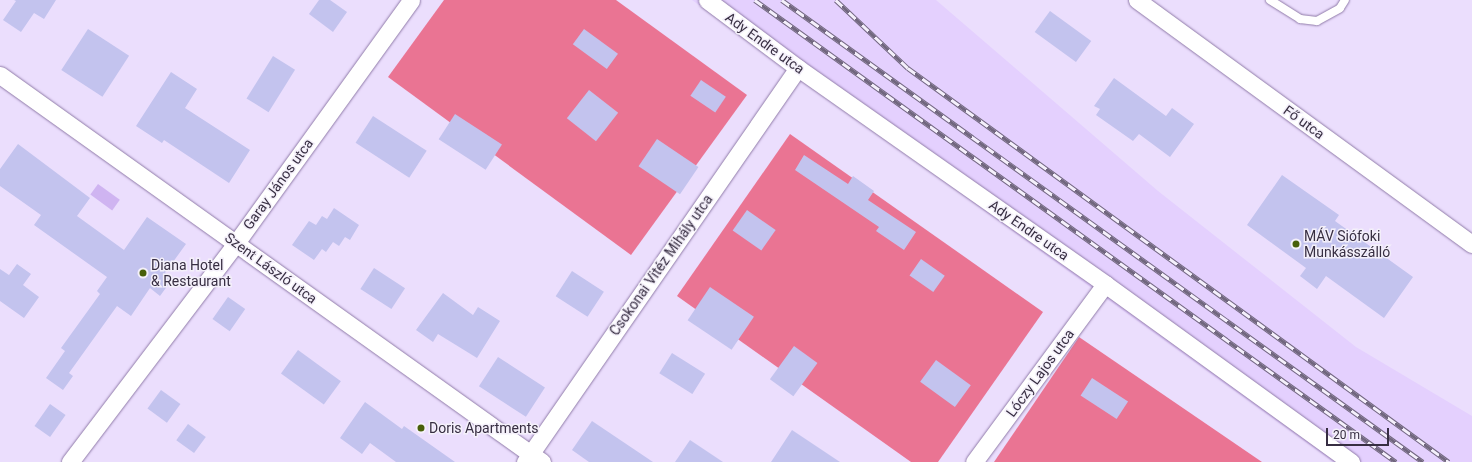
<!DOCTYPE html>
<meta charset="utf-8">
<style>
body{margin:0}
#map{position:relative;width:1472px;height:462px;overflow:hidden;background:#ebdefd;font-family:Roboto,sans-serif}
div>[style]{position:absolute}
.built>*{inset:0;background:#e4d0fe}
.forest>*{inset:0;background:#ea7493}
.water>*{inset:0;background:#cfb4f1;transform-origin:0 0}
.building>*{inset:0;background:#c3c3ee;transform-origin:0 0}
.roads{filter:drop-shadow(0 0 1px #907ba9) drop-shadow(0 0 1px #907ba9)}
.service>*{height:8px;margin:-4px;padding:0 4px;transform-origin:4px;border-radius:4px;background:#fff}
.minor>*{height:17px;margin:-8.5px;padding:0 8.5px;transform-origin:8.5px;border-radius:8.5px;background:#fff}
.rail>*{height:4.5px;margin-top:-2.25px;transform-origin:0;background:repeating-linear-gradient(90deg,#f4f0fa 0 9px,#71677e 0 18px);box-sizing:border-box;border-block:1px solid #71677e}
.dots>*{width:11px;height:11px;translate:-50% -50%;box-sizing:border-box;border:2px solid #f4f0fa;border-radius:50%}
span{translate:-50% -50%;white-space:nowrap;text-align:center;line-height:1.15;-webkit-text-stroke:3px #f4f0fa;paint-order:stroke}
.street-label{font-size:14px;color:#372e42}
.poi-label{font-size:14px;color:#372e42}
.left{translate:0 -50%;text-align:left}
.scale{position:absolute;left:1326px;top:428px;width:63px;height:18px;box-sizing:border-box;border:2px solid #372e42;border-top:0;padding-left:5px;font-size:12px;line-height:14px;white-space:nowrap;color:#372e42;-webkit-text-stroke:3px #f4f0fa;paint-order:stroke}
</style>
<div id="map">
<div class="built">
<i style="clip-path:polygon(692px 0,936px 0,1158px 191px,1356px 347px,1472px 416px,1472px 462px,1333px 462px)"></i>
</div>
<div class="forest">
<i style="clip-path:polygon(444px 0,616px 0,747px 95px,631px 255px,388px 77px)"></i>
<i style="clip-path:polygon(790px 134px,1043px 312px,938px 462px,911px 462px,677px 296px)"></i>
<i style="clip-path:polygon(1079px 337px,1262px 462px,994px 462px)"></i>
</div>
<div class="water">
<i style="left:98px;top:184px;width:27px;height:13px;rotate:36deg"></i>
</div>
<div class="building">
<i style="clip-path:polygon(14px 0,56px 0,44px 19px,34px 13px,21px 32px,3px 20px,16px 1px)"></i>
<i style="clip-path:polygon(319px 0,330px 0,347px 12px,333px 32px,309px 14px)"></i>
<i style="left:1050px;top:11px;width:51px;height:26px;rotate:36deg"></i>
<i style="left:88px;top:29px;width:49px;height:49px;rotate:33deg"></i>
<i style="left:584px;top:29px;width:42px;height:19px;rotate:36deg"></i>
<i style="left:273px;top:56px;width:26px;height:50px;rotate:32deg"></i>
<i style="clip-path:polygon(171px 72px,197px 89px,185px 108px,250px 150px,229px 183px,164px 140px,162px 143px,136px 126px)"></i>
<i style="clip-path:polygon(1114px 78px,1166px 116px,1172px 108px,1194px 124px,1170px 157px,1139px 134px,1133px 141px,1096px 115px,1100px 109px,1094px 106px)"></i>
<i style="left:701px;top:80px;width:30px;height:19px;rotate:34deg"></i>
<i style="left:589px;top:90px;width:37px;height:36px;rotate:38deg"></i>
<i style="left:455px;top:114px;width:56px;height:30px;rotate:33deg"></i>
<i style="left:373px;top:116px;width:64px;height:32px;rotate:33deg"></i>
<i style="left:657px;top:139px;width:50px;height:33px;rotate:34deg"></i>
<i style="clip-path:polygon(18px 144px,90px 198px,77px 216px,124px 250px,147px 217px,186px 244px,165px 273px,173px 278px,160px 296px,150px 288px,131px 316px,117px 306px,69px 373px,73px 376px,63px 390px,46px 378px,65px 351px,61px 348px,100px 294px,97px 291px,107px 277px,34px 225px,41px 215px,0 186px,0 169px)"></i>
<i style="clip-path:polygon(804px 155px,848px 184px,853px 176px,874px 191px,868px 200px,916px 232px,904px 250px,876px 231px,879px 227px,795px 170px)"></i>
<i style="clip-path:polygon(1282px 175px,1339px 215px,1335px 221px,1413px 277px,1384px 318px,1326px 276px,1317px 289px,1300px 276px,1306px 268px,1247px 225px)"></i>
<i style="clip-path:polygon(334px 208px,359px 225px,350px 240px,345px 237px,339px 246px,333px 242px,326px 252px,322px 249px,314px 260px,292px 245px,309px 221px,316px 225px,322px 216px,327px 219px)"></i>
<i style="left:747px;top:210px;width:35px;height:25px;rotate:35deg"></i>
<i style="left:921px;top:259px;width:29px;height:20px;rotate:35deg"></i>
<i style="clip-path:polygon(17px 264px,31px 274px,23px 285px,39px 297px,24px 318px,0 301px,0 269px,9px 275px)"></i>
<i style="left:374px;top:268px;width:37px;height:25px;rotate:33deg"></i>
<i style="left:572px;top:271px;width:38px;height:30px;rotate:33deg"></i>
<i style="left:710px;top:287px;width:53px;height:40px;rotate:34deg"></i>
<i style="clip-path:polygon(443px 293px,473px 315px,478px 307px,500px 321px,477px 358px,438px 334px,433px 342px,416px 330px)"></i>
<i style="left:228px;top:297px;width:21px;height:27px;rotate:35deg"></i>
<i style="left:794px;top:346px;width:29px;height:41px;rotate:36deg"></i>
<i style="left:298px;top:350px;width:53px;height:29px;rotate:36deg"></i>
<i style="left:672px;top:353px;width:39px;height:24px;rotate:32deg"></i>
<i style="left:498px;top:357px;width:56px;height:35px;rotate:33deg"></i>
<i style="left:936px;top:360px;width:43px;height:27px;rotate:36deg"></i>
<i style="left:1092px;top:378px;width:43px;height:21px;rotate:33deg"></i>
<i style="left:161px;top:390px;width:24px;height:23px;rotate:36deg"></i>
<i style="clip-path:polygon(365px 402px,402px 429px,404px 426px,455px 462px,396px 462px,370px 443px,362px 454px,340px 438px)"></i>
<i style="left:50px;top:404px;width:19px;height:27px;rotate:35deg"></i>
<i style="clip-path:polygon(592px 421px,653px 462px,589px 462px,572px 450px)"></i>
<i style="left:188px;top:424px;width:22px;height:20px;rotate:36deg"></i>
<i style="clip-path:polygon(792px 430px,840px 462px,771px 462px)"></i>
<i style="clip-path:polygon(690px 440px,723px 462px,675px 462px)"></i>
</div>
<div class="roads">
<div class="service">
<i style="left:1270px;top:0;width:36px;rotate:32deg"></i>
<i style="left:1300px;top:19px;width:17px;rotate:7deg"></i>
<i style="left:1317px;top:21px;width:26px;rotate:-29deg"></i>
<i style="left:1340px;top:8px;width:9px;rotate:-58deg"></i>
</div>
<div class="minor">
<i style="left:707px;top:0;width:114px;rotate:36.8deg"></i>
<i style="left:798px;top:68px;width:375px;rotate:35.1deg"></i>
<i style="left:1105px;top:284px;width:304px;rotate:35.9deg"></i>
<i style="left:1137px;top:0;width:414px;rotate:36.1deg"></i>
<i style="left:0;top:75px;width:666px;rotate:35.53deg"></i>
<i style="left:70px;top:462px;width:275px;rotate:-52.8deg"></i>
<i style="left:236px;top:243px;width:299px;rotate:-54.2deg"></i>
<i style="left:525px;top:462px;width:479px;rotate:-55.3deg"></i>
<i style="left:974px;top:462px;width:221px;rotate:-53.6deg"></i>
</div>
</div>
<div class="rail">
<i style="left:755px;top:0;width:790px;rotate:35.78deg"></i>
<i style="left:782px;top:0;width:790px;rotate:35.78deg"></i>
<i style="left:836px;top:0;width:99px;rotate:43.4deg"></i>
<i style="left:908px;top:68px;width:669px;rotate:36.07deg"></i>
</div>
<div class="dots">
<i style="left:1296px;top:244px;background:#485f0a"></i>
<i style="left:143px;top:273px;background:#485f0a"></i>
<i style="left:421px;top:428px;background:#485f0a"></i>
</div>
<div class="street-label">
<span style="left:765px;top:43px;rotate:36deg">Ady Endre utca</span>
<span style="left:1304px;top:122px;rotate:36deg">Fő utca</span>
<span style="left:278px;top:184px;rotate:-54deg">Garay János utca</span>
<span style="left:1029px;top:230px;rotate:35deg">Ady Endre utca</span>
<span style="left:661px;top:265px;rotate:-55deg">Csokonai Vitéz Mihály utca</span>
<span style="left:271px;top:268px;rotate:36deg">Szent László utca</span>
<span style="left:1040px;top:373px;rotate:-54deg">Lóczy Lajos utca</span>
</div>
<div class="poi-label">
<span class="left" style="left:1304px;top:244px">MÁV Siófoki<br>Munkásszálló</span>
<span class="left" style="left:151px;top:273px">Diana Hotel<br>&amp; Restaurant</span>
<span class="left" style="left:429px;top:428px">Doris Apartments</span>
</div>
<div class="scale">20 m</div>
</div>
